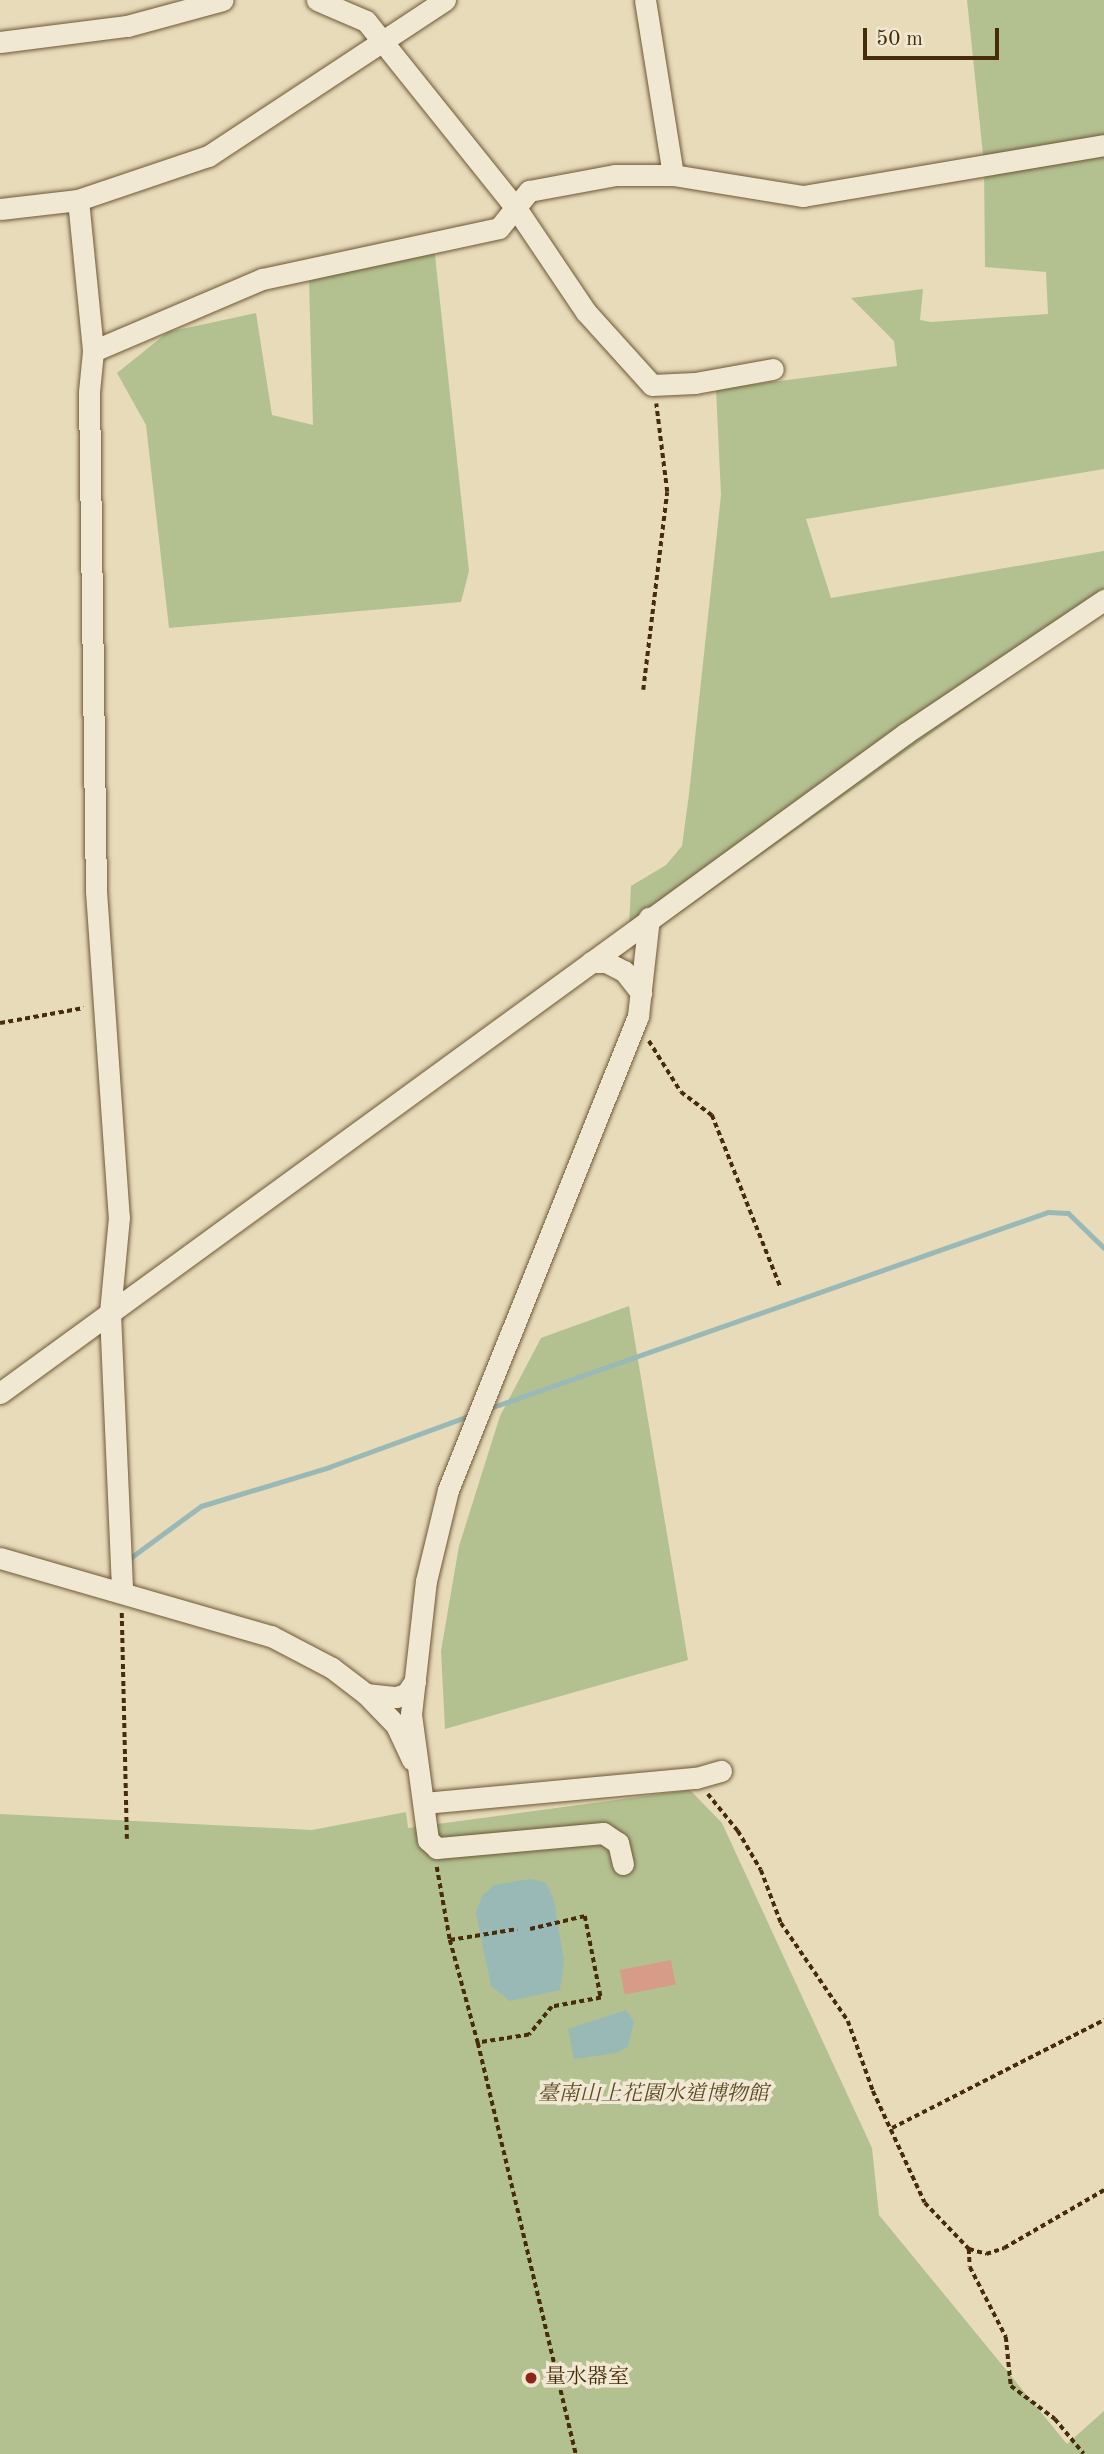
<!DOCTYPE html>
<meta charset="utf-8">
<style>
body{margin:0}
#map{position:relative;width:1104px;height:2454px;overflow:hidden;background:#e8dbb9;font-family:"Old Standard TT","Noto Serif TC",serif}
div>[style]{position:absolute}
.green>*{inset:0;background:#b3c191}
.water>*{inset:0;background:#98b9b6}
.stream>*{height:5px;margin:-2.5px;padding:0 2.5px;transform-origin:2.5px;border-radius:2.5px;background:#98b9b6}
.building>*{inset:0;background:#d79c88;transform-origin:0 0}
.path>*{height:3.5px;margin-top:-1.75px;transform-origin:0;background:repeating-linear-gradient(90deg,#462c0b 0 5px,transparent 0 8.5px)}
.roads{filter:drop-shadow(0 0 2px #6e5836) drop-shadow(0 0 2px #6e5836)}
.minor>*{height:21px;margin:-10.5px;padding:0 10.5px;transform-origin:10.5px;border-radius:10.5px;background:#f0e8d2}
.dots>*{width:19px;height:19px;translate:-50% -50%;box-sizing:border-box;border:4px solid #f0e8d2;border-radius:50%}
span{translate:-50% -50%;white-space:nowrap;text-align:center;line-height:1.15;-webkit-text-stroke:7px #f0e8d2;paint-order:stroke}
.park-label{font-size:21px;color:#5c4a26;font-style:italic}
.poi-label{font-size:21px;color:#462c0b}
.left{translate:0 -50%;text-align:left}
.scale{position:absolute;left:863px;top:28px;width:136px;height:32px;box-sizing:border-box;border:4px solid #462c0b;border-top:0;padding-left:9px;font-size:21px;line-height:24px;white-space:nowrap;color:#462c0b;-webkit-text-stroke:5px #f0e8d2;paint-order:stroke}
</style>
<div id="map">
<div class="green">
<i style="clip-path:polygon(967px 0,1104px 0,1104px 469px,806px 519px,831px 598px,1104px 551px,1104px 610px,646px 937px,629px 926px,631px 886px,666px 865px,682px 846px,689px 794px,721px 495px,716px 389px,897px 366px,894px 341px,851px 298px,923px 289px,920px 320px,931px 322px,1048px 314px,1046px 272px,985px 267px,984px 164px)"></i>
<i style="clip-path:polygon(434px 246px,469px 571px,461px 602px,169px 628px,146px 425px,117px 373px,168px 332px,256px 313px,272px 415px,313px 425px,309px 281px)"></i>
<i style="clip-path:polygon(629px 1306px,688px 1660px,445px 1729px,441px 1651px,459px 1546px,500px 1416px,541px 1338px)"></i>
<i style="clip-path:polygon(690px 1790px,722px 1823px,872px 2148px,879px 2215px,1067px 2444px,1104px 2411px,1104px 2454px,0 2454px,0 1814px,312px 1830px,406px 1812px,408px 1828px)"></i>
</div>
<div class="water">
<i style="clip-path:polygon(531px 1879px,546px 1883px,554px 1900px,564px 1962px,560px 1990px,510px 2001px,491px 1986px,476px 1913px,482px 1896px,494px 1885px)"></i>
<i style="clip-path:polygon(626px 2010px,634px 2022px,628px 2047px,616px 2053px,574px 2059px,568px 2029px)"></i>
</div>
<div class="stream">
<i style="left:487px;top:1409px;width:595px;rotate:-19.35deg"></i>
<i style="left:1048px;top:1212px;width:20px;rotate:3deg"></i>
<i style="left:1068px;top:1213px;width:50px;rotate:44.2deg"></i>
<i style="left:126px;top:1561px;width:93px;rotate:-36.3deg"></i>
<i style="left:201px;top:1506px;width:134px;rotate:-16.9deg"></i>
<i style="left:329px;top:1467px;width:151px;rotate:-20.1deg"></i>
</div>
<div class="building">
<i style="left:671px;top:1960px;width:25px;height:52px;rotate:79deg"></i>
</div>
<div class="path">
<i style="left:643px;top:690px;width:199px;rotate:-83.1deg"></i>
<i style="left:667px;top:492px;width:89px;rotate:-97.1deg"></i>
<i style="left:0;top:1023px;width:85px;rotate:-10.1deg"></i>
<i style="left:649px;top:1041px;width:60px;rotate:57.9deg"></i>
<i style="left:681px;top:1092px;width:39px;rotate:37deg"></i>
<i style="left:712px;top:1115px;width:186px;rotate:68.3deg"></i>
<i style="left:122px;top:1613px;width:226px;rotate:88.7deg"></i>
<i style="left:708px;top:1794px;width:48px;rotate:51deg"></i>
<i style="left:738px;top:1831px;width:45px;rotate:59.5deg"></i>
<i style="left:761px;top:1870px;width:57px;rotate:69.3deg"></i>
<i style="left:781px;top:1923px;width:119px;rotate:55.6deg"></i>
<i style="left:848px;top:2021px;width:74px;rotate:70.3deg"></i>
<i style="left:873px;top:2091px;width:123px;rotate:65.1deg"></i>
<i style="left:925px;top:2203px;width:64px;rotate:46.3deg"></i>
<i style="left:969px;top:2249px;width:18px;rotate:87deg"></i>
<i style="left:970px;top:2267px;width:79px;rotate:62.8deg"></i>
<i style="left:1006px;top:2337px;width:49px;rotate:84.2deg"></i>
<i style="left:1011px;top:2386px;width:55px;rotate:36.9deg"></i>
<i style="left:1055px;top:2419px;width:45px;rotate:50.4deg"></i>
<i style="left:437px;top:1867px;width:74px;rotate:79.9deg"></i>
<i style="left:450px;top:1940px;width:107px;rotate:74.8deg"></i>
<i style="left:530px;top:1929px;width:57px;rotate:-13.3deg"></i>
<i style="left:585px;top:1916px;width:84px;rotate:79deg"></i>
<i style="left:601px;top:1998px;width:50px;rotate:169.6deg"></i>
<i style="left:552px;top:2007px;width:36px;rotate:129deg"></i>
<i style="left:529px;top:2035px;width:52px;rotate:171.1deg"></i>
<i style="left:478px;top:2043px;width:423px;rotate:76.6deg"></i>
<i style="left:450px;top:1940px;width:68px;rotate:-9.3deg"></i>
<i style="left:892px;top:2128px;width:238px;rotate:-27deg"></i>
<i style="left:969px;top:2249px;width:18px;rotate:16deg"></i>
<i style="left:986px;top:2254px;width:19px;rotate:-18deg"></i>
<i style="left:1004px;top:2248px;width:116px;rotate:-30.1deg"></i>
</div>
<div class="roads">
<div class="minor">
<i style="left:317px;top:0;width:53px;rotate:23.2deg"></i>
<i style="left:366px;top:21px;width:240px;rotate:51.3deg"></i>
<i style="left:516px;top:208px;width:125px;rotate:56.1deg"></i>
<i style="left:586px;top:312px;width:98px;rotate:47.9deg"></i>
<i style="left:652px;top:385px;width:43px;rotate:-2.7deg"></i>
<i style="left:695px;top:383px;width:79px;rotate:-10.2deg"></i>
<i style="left:445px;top:0;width:284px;rotate:146.6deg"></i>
<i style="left:208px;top:156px;width:137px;rotate:161.3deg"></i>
<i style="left:78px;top:200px;width:152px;rotate:84.3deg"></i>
<i style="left:93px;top:351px;width:184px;rotate:-23.1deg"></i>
<i style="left:262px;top:279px;width:242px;rotate:-12.1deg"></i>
<i style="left:499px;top:228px;width:48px;rotate:-51deg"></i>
<i style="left:529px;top:191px;width:87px;rotate:-10.5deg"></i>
<i style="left:615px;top:175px;width:58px"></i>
<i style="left:673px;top:175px;width:132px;rotate:9.2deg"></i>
<i style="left:803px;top:196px;width:305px;rotate:-9.6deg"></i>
<i style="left:645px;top:0;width:177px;rotate:80.9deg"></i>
<i style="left:0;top:42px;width:128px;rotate:-7.2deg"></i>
<i style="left:127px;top:26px;width:99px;rotate:-15.2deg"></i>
<i style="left:0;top:209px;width:79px;rotate:-6.6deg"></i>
<i style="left:93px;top:351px;width:41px;rotate:95.6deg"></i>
<i style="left:89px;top:392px;width:499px;rotate:89.2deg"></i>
<i style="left:96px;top:891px;width:327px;rotate:86deg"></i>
<i style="left:119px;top:1217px;width:96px;rotate:95.4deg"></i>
<i style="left:110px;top:1313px;width:278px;rotate:87.5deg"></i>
<i style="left:591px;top:962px;width:15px"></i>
<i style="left:606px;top:962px;width:20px;rotate:27deg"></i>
<i style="left:624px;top:971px;width:28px;rotate:52deg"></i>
<i style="left:0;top:1393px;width:1121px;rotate:-36.07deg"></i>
<i style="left:906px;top:733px;width:239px;rotate:-33.9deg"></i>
<i style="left:0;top:1558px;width:282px;rotate:16.1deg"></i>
<i style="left:271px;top:1636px;width:69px;rotate:27.7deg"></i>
<i style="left:332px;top:1668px;width:43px;rotate:37.4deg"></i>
<i style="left:366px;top:1694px;width:43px;rotate:45.9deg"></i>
<i style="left:396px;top:1725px;width:38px;rotate:65deg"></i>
<i style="left:366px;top:1694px;width:30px;rotate:6deg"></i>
<i style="left:396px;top:1697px;width:10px;rotate:-17deg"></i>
<i style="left:406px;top:1694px;width:16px;rotate:-55deg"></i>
<i style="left:424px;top:1803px;width:273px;rotate:-5.3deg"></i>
<i style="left:696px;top:1778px;width:26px;rotate:-16deg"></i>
<i style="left:623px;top:1864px;width:22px;rotate:-103deg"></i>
<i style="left:618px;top:1843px;width:18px;rotate:-146deg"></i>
<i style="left:603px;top:1833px;width:167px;rotate:174.8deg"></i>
<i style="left:437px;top:1848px;width:12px;rotate:-138deg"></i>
<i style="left:428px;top:1840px;width:127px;rotate:-97.7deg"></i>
<i style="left:411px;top:1714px;width:134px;rotate:-83.6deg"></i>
<i style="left:426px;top:1581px;width:94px;rotate:-76.4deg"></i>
<i style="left:448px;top:1490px;width:511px;rotate:-68.16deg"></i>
<i style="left:638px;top:1016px;width:99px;rotate:-83.6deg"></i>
</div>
</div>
<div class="dots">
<i style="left:531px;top:2378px;background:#8f2418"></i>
</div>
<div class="park-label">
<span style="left:653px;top:2095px">臺南山上花園水道博物館</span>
</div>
<div class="poi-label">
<span class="left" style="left:545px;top:2378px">量水器室</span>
</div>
<div class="scale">50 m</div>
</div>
